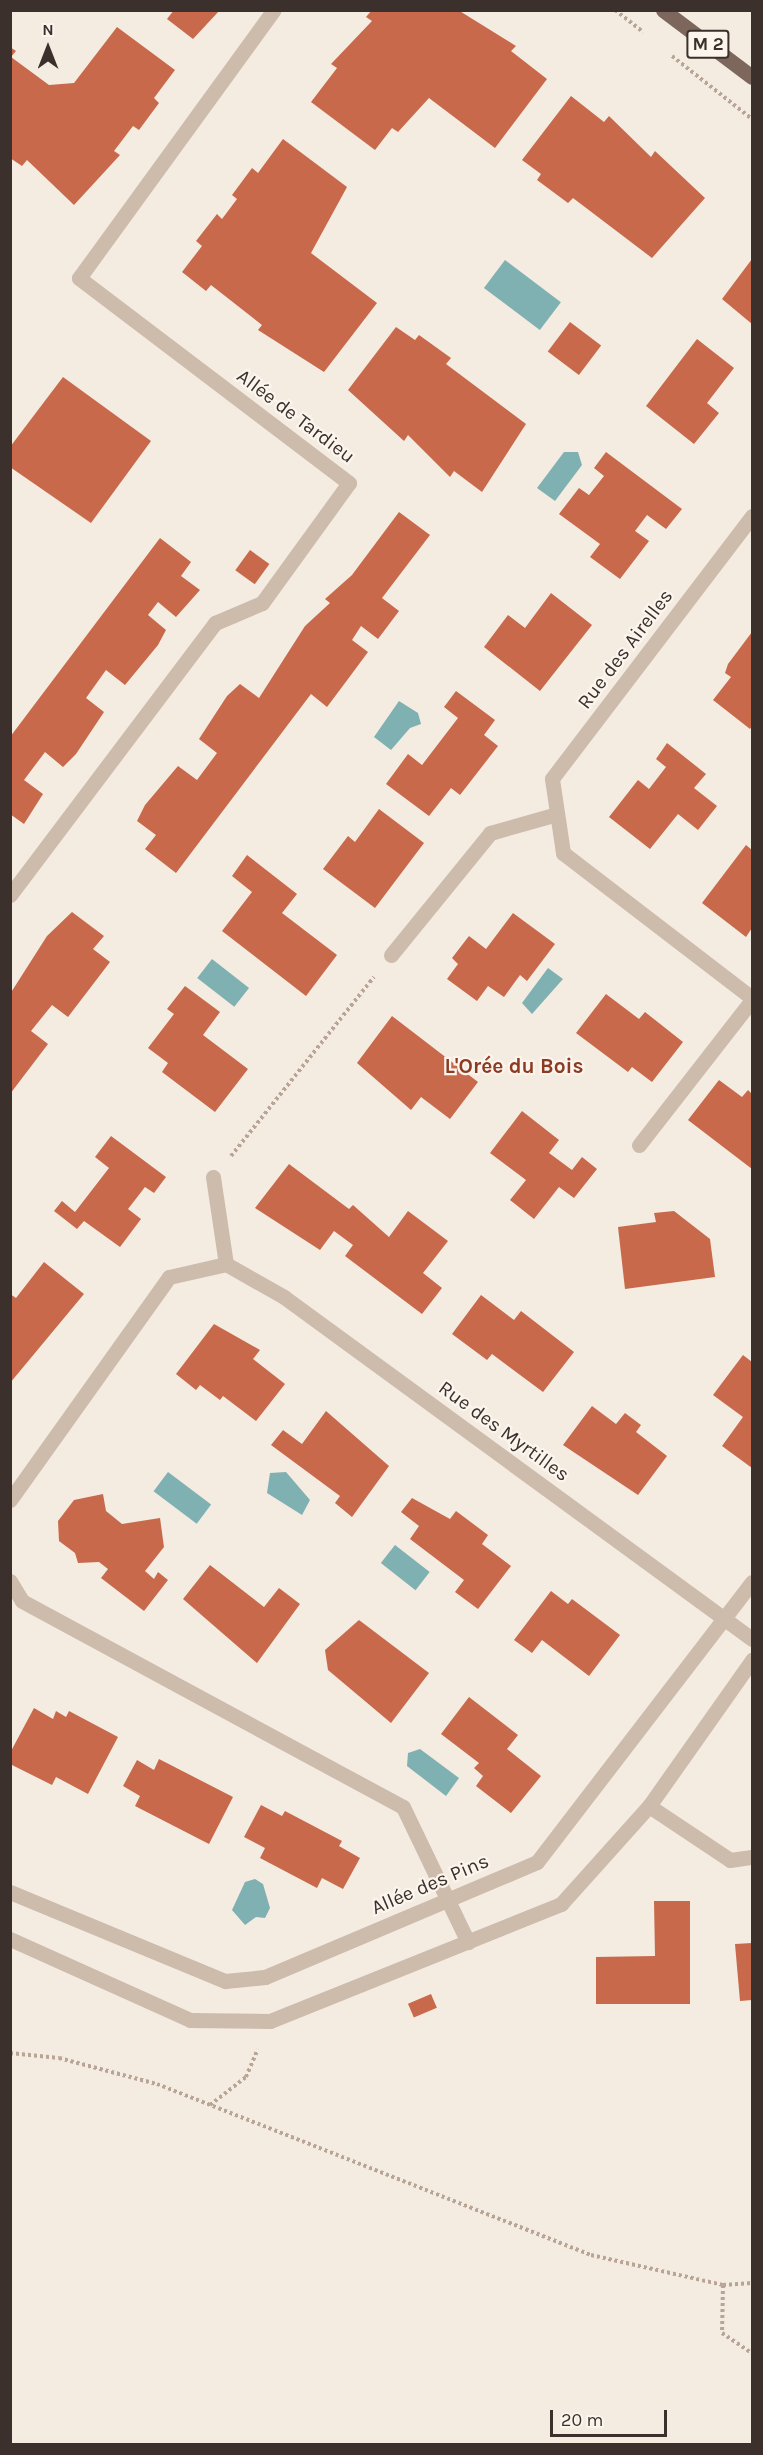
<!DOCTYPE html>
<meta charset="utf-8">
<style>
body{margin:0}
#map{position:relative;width:763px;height:2455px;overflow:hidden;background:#f4ebe1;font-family:Karla,sans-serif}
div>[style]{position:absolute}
.water>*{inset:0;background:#7fb0b2;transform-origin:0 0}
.building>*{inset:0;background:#c8694b;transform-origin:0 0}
.path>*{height:4px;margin-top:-2px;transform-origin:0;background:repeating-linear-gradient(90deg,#b9a596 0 3px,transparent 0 6px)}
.minor>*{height:15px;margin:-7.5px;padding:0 7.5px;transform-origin:7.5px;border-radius:7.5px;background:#cdbbac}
.major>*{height:15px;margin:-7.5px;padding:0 7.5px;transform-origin:7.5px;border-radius:7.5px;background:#7d675c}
span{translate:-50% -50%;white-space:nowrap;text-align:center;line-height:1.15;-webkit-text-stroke:4.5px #fbf5ee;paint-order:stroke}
.shield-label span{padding:2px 4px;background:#fbf5ee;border:2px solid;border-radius:4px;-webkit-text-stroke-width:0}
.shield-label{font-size:18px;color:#3b302b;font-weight:700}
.street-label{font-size:20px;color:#3b302b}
.neighbourhood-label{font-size:21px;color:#8c3b22;font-weight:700}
.frame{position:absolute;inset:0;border:12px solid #3b302b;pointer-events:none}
.north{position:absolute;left:18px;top:18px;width:60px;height:60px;-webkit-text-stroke:4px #fbf5ee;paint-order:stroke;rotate:0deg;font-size:16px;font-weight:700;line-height:24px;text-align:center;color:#3b302b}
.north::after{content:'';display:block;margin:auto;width:21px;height:27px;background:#3b302b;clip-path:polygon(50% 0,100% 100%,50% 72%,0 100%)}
.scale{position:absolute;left:550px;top:2410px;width:117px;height:27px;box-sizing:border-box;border:3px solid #3b302b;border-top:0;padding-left:8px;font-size:18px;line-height:21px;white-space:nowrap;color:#3b302b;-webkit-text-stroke:4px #fbf5ee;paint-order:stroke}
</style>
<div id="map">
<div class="water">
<i style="left:505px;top:260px;width:70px;height:35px;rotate:37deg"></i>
<i style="clip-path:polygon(564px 452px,578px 452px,582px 465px,555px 501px,537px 488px)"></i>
<i style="clip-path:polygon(399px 701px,418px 713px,421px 724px,410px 728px,391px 750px,374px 737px)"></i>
<i style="left:212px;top:959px;width:47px;height:24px;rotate:38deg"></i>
<i style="clip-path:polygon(548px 968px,563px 979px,532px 1014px,522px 1003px)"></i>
<i style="left:168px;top:1472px;width:54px;height:24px;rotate:37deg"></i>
<i style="clip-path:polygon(286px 1472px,310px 1500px,302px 1515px,267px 1493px,270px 1473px)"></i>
<i style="left:395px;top:1545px;width:44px;height:23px;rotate:38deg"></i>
<i style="clip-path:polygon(420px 1749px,459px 1778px,446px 1796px,407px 1766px,408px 1753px)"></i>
<i style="clip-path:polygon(255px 1879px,263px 1884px,270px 1908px,265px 1918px,256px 1917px,245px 1925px,232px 1910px,245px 1882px)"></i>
</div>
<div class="building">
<i style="clip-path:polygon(174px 10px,220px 10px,193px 39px,167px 19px)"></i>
<i style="clip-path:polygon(372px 10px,458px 10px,516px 46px,511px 51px,547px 79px,495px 148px,429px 98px,398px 132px,392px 128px,375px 150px,311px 102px,337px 68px,331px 64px,372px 21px,366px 17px)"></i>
<i style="clip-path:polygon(117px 27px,175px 70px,154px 98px,159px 103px,139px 130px,133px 126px,114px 151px,120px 155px,74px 205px,27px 160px,22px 166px,10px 158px,10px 47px,16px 51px,11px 57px,49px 85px,74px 83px)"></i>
<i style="clip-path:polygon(571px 96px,604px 122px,609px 116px,651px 157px,655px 151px,705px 198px,652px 258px,573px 198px,568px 203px,537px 180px,541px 174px,522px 160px)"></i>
<i style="clip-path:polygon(283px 139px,347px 187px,311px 253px,377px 303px,324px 372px,258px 330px,262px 325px,211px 285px,206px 291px,182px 272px,202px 246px,196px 241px,217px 214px,222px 219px,237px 199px,232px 195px,252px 168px,258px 173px)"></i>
<i style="clip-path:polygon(752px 259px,752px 324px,722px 299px)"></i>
<i style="left:570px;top:322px;width:39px;height:37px;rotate:37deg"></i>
<i style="clip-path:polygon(396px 327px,415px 340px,419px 335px,451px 358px,446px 364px,526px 424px,482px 492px,454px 471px,450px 477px,408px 435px,404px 441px,348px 390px)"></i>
<i style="clip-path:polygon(697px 339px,734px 368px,707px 403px,719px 413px,694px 444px,646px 406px)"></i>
<i style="clip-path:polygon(63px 377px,151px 441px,91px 523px,10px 467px,10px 447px)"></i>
<i style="clip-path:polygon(606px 452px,682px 509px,666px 529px,647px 515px,635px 531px,649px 541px,620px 579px,590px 557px,600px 544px,559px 514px,579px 488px,589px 495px,604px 476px,594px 468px)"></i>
<i style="clip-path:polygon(399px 512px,430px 535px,382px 598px,399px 611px,378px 639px,361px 626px,352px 640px,368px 652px,348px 679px,327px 707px,311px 694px,176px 873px,145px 849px,156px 835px,137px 821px,145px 805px,178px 766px,197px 780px,217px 753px,199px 739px,227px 696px,240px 684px,259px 698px,305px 626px,330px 603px,325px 599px,352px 575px)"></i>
<i style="clip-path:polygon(160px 538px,191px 562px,181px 576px,200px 590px,176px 617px,158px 602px,148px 615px,166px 630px,158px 645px,125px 685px,106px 670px,86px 698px,104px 712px,76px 754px,63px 767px,45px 752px,24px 780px,43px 794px,24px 824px,10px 814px,10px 737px)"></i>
<i style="left:250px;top:550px;width:24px;height:25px;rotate:36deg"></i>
<i style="clip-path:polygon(551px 593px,592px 625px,540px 691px,484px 647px,508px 615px,525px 628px)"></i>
<i style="clip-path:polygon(752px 632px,752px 726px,750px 729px,713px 700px,731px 677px,725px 673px,728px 664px)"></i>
<i style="clip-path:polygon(456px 691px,495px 720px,484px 735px,498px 746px,460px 795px,451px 788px,429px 816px,386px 784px,408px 754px,422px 765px,458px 718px,444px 707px)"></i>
<i style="clip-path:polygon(667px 743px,706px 774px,694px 788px,717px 806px,698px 830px,678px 814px,650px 849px,609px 817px,638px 780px,649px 789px,666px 767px,656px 759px)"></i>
<i style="clip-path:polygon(379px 809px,424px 843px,375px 908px,323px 869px,348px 836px,355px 842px)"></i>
<i style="clip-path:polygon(746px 845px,752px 850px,752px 928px,746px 937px,702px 903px)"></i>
<i style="clip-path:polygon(247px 855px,297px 894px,282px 913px,337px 955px,306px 996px,222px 931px,252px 892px,232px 876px)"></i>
<i style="clip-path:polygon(72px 912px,104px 936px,93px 949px,110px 962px,68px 1017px,52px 1005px,31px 1031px,48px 1044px,10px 1094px,10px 994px,47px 936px)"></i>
<i style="clip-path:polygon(513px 913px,555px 944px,527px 981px,520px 975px,504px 997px,488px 986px,477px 1001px,447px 979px,458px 964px,452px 958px,469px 936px,486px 949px)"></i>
<i style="clip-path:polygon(185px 986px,220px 1012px,203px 1035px,248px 1069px,215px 1112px,162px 1072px,168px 1063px,148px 1048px,174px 1014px,167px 1009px)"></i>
<i style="clip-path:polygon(606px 994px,639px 1019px,645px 1012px,683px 1042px,652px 1082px,632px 1067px,628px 1072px,576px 1033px)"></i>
<i style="clip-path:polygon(392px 1016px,478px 1082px,450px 1119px,421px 1097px,411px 1110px,357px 1063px)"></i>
<i style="clip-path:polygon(719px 1080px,742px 1097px,748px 1090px,752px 1094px,752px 1169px,688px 1120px)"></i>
<i style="clip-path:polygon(522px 1111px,559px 1140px,549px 1153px,572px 1170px,582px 1157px,597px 1169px,574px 1198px,559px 1187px,534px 1219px,510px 1200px,526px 1180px,490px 1153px)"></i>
<i style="clip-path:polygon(111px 1136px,166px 1177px,154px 1193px,145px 1187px,128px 1209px,141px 1219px,120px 1247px,84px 1221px,77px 1229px,54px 1211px,62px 1201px,75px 1212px,109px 1168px,95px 1157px)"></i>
<i style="clip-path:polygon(289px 1164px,349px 1209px,353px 1205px,389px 1237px,408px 1211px,448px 1241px,423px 1273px,442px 1288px,422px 1314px,345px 1256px,353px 1245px,334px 1231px,320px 1250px,255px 1208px)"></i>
<i style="clip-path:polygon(674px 1211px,710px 1239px,715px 1277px,625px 1289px,618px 1227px,656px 1222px,654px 1213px)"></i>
<i style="clip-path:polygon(44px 1262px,84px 1294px,10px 1383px,10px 1294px,16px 1298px)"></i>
<i style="clip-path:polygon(481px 1295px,514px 1320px,521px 1311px,574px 1352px,543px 1392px,492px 1354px,487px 1360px,452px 1334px)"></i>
<i style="clip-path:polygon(214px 1324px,260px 1350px,253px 1359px,285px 1384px,256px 1421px,223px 1396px,220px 1400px,200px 1385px,196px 1390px,176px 1374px)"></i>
<i style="clip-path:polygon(743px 1355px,752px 1362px,752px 1468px,722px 1446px,743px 1417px,713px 1395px)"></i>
<i style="clip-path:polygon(592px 1406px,616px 1424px,625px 1413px,641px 1425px,636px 1432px,667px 1456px,638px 1495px,563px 1445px)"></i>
<i style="clip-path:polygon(326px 1411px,389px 1466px,352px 1517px,335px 1503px,340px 1496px,271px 1445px,283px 1430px,302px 1444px)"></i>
<i style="clip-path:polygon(103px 1494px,106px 1511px,122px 1524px,160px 1518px,164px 1547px,145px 1571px,154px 1579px,158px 1572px,168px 1580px,144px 1611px,101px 1578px,108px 1569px,99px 1562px,78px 1563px,75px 1553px,59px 1541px,58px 1521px,74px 1500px)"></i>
<i style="clip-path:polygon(412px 1498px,450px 1519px,456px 1511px,488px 1535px,482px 1544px,511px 1566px,478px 1609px,455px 1592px,464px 1580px,410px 1539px,419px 1526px,401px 1512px)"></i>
<i style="clip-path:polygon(210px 1565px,264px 1607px,279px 1588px,300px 1604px,257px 1663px,183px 1599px)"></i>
<i style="clip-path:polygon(551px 1591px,568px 1604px,572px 1599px,620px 1635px,589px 1676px,542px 1640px,532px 1653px,514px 1640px)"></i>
<i style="clip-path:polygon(359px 1620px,429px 1673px,391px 1723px,328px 1670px,325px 1650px)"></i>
<i style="clip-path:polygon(469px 1697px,518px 1735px,507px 1749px,541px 1776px,511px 1813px,476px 1786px,483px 1776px,474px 1768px,479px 1763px,441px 1734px)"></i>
<i style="clip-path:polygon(34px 1708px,53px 1719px,56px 1711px,66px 1717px,69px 1711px,118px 1737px,88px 1794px,56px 1777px,52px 1785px,10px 1764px,10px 1753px)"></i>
<i style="clip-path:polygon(159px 1759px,233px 1797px,209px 1844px,135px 1806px,140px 1796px,123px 1786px,137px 1760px,154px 1770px)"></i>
<i style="clip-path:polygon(261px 1805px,282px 1816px,285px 1811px,342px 1841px,339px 1846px,360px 1858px,343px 1889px,322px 1878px,317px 1888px,260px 1858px,265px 1848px,244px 1837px)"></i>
<i style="clip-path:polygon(654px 1901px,690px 1901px,690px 2004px,596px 2004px,596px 1957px,655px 1956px)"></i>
<i style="clip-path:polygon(752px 1943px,752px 2000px,740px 2001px,735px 1944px)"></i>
<i style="left:431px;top:1994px;width:15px;height:25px;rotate:67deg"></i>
</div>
<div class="path">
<i style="left:615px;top:10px;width:36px;rotate:38deg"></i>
<i style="left:672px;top:56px;width:102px;rotate:38.2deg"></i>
<i style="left:231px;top:1156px;width:229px;rotate:-51.4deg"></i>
<i style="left:10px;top:2053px;width:49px;rotate:5.8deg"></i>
<i style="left:59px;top:2058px;width:101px;rotate:14.9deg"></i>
<i style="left:157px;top:2084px;width:466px;rotate:21.5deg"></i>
<i style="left:591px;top:2255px;width:135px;rotate:12.8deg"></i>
<i style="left:723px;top:2285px;width:29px;rotate:-4deg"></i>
<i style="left:210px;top:2105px;width:46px;rotate:-37.9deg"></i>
<i style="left:246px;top:2077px;width:30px;rotate:-67deg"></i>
<i style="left:723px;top:2285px;width:48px;rotate:91.2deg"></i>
<i style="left:722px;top:2333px;width:36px;rotate:34deg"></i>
</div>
<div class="minor">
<i style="left:752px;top:516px;width:330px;rotate:127.3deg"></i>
<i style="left:552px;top:779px;width:75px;rotate:81.5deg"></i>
<i style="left:563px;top:853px;width:238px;rotate:37.5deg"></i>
<i style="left:10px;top:895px;width:341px;rotate:-53deg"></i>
<i style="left:215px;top:623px;width:51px;rotate:-23.1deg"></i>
<i style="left:262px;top:603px;width:148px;rotate:-54.1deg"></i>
<i style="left:349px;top:483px;width:339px;rotate:-142.8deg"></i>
<i style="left:79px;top:278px;width:331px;rotate:-54deg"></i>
<i style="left:391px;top:955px;width:157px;rotate:-50.9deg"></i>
<i style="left:490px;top:833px;width:66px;rotate:-15.9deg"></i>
<i style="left:639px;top:1145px;width:184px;rotate:-52.1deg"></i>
<i style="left:213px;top:1177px;width:88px;rotate:81.5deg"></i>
<i style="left:10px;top:1500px;width:274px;rotate:-54.5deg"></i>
<i style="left:169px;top:1277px;width:58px;rotate:-12.8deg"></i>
<i style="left:226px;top:1264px;width:67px;rotate:29.6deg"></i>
<i style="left:284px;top:1297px;width:580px;rotate:36.16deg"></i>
<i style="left:10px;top:1581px;width:23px;rotate:59deg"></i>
<i style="left:22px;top:1601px;width:433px;rotate:28.4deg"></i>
<i style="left:403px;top:1807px;width:150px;rotate:64.3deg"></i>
<i style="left:649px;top:1806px;width:97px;rotate:33.7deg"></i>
<i style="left:730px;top:1860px;width:22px;rotate:-8deg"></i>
<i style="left:10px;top:1892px;width:233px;rotate:22.5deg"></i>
<i style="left:225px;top:1981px;width:40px;rotate:-5.7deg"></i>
<i style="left:265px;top:1977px;width:295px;rotate:-22.9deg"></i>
<i style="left:537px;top:1862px;width:353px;rotate:-52.5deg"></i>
<i style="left:10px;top:1939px;width:197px;rotate:24.2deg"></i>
<i style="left:190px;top:2020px;width:80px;rotate:0.7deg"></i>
<i style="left:270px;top:2021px;width:314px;rotate:-21.9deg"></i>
<i style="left:561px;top:1904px;width:132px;rotate:-48.1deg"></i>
<i style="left:649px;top:1806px;width:179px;rotate:-54.8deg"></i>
</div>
<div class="major">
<i style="left:663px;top:10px;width:111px;rotate:37deg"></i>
</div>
<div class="shield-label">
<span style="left:708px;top:44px">M 2</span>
</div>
<div class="street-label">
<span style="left:296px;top:416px;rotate:37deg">Allée de Tardieu</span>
<span style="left:625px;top:649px;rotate:-53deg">Rue des Airelles</span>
<span style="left:504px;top:1431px;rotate:36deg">Rue des Myrtilles</span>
<span style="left:430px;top:1884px;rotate:-23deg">Allée des Pins</span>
</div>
<div class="neighbourhood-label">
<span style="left:514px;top:1066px">L'Orée du Bois</span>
</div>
<div class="frame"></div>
<div class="north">N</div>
<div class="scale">20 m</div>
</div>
